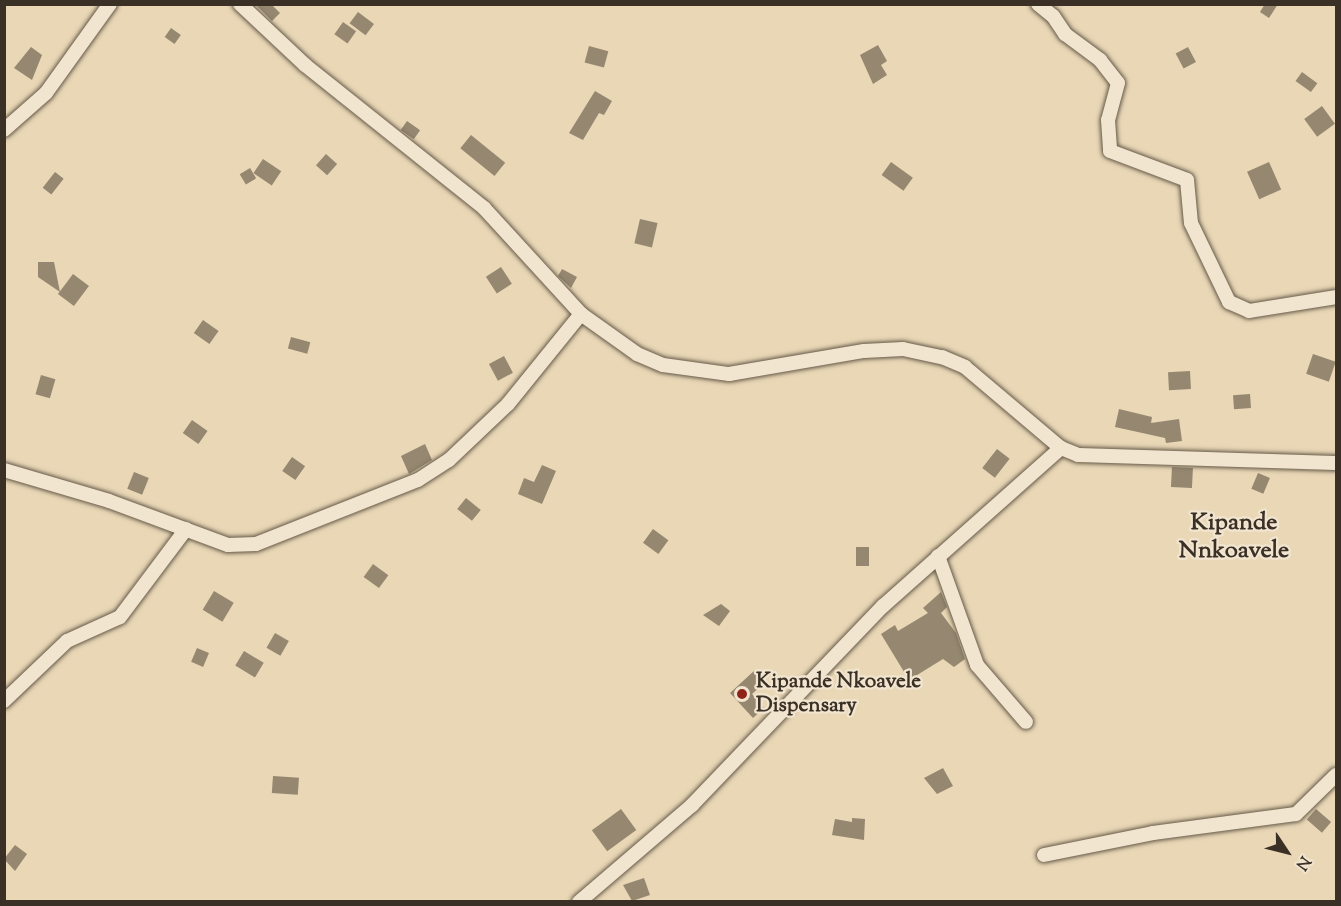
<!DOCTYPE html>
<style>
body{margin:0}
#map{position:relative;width:1341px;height:906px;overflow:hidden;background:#e9d7b6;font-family:"Sorts Mill Goudy",serif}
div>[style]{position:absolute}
.building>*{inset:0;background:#958770;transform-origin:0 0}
.roads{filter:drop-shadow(0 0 2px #665a49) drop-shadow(0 0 2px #665a49)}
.street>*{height:14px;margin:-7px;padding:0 7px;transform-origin:7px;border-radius:7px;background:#f1e5d0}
.dots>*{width:16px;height:16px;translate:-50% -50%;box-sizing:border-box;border:3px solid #f1e5d0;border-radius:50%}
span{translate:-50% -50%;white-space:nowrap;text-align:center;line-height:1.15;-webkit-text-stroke:4.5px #f1e5d0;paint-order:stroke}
.poi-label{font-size:21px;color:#3b3025;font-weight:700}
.left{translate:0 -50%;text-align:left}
.quarter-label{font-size:24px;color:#3b3025;font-weight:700}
.frame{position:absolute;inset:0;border:6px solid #3b3025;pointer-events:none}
.north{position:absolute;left:1257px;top:822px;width:60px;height:60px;-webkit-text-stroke:4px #f1e5d0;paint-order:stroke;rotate:125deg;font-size:16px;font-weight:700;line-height:24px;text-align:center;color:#3b3025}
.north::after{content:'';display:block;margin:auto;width:21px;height:27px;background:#3b3025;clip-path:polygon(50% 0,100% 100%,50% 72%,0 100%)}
</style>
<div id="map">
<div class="building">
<i style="clip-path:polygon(255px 4px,271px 4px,280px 13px,272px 21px)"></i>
<i style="clip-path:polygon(1265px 4px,1278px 4px,1269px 18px,1260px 12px)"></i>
<i style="left:358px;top:12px;width:20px;height:14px;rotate:37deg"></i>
<i style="left:343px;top:22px;width:16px;height:15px;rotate:35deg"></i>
<i style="left:171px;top:28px;width:12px;height:11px;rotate:35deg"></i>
<i style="clip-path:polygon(878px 45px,887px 61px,881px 65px,887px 75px,873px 84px,860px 55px)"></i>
<i style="left:589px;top:46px;width:20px;height:17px;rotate:15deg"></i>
<i style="clip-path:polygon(31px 47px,42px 55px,32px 80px,14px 68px)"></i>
<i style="left:1188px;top:47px;width:17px;height:14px;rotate:62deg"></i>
<i style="left:1302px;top:72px;width:19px;height:11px;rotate:36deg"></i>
<i style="clip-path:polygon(595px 91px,612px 101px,604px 115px,599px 113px,583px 140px,569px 133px)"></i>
<i style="left:1322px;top:106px;width:22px;height:22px;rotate:54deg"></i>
<i style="left:407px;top:121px;width:16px;height:11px;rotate:35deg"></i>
<i style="left:471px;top:135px;width:44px;height:17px;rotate:39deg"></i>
<i style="left:326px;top:154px;width:15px;height:15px;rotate:42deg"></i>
<i style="left:263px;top:159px;width:22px;height:17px;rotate:34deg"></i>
<i style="left:891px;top:162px;width:27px;height:16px;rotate:36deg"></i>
<i style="left:1269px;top:162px;width:30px;height:24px;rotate:66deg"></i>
<i style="left:250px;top:168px;width:12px;height:12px;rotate:59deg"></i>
<i style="left:55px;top:172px;width:11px;height:20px;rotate:38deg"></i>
<i style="left:640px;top:219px;width:18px;height:25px;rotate:13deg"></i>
<i style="clip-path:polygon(38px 262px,54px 262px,60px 292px,38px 277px)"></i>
<i style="left:501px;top:267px;width:20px;height:18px;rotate:57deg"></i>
<i style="clip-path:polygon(562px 269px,577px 277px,571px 288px,558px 276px)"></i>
<i style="left:73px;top:274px;width:20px;height:25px;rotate:37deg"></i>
<i style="left:203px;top:320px;width:19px;height:16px;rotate:35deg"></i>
<i style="left:291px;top:337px;width:20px;height:12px;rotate:15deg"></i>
<i style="left:1313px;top:354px;width:24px;height:21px;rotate:19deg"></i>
<i style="left:504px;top:356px;width:19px;height:17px;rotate:62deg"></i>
<i style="left:1190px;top:371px;width:18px;height:22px;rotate:87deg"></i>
<i style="left:41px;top:375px;width:15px;height:20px;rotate:16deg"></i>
<i style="left:1250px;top:394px;width:14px;height:17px;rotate:86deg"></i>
<i style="clip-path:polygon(1119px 409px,1152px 417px,1151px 423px,1179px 419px,1182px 441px,1166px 443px,1165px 438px,1115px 427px)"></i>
<i style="left:192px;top:420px;width:19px;height:16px;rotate:35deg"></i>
<i style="clip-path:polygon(425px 444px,432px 460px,409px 474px,401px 456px)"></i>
<i style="left:997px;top:449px;width:16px;height:24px;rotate:38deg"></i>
<i style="left:292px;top:457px;width:16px;height:17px;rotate:35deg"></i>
<i style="clip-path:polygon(542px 465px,556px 471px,542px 504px,518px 494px,524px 478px,534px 482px)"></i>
<i style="left:1172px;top:467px;width:21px;height:20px;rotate:3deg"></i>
<i style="left:134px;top:472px;width:16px;height:18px;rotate:22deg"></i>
<i style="left:1258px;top:473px;width:13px;height:17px;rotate:23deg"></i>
<i style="left:466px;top:498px;width:19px;height:14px;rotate:39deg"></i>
<i style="left:653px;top:529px;width:19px;height:17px;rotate:36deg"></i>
<i style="left:856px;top:547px;width:13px;height:19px"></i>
<i style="left:373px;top:564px;width:19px;height:16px;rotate:36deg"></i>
<i style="left:214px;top:591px;width:23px;height:22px;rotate:31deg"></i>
<i style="clip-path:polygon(941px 592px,947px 607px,941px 613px,956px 633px,965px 659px,954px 667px,943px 659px,909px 680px,881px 634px,895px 625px,898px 631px,928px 613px,923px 608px)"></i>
<i style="clip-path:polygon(721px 604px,730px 611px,719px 626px,703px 615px)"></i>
<i style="left:275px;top:633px;width:16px;height:17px;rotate:30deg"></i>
<i style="left:197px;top:648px;width:13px;height:15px;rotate:23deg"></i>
<i style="left:244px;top:651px;width:23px;height:17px;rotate:31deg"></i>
<i style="clip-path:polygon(755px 670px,765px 682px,752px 694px,764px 708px,753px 718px,730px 693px)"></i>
<i style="clip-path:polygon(943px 768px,953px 786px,937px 794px,924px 778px)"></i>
<i style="left:273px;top:776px;width:26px;height:17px;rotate:4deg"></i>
<i style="left:621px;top:809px;width:26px;height:36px;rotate:54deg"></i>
<i style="left:1316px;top:809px;width:20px;height:14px;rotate:41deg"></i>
<i style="clip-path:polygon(852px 818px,865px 819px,864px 840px,832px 835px,835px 819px,852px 822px)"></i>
<i style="clip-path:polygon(15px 845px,27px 854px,15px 871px,4px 859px)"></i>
<i style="clip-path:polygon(644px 878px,650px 895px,632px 901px,623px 885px)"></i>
</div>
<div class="roads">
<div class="street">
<i style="left:240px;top:4px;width:89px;rotate:43.2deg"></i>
<i style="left:305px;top:65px;width:229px;rotate:38.6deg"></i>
<i style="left:484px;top:208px;width:144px;rotate:47.5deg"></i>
<i style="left:581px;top:314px;width:69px;rotate:35.5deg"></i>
<i style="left:637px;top:354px;width:28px;rotate:23deg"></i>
<i style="left:663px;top:365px;width:67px;rotate:7.8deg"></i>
<i style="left:729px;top:374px;width:137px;rotate:-9.7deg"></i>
<i style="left:864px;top:351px;width:39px;rotate:-3deg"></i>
<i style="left:903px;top:349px;width:40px;rotate:12deg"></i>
<i style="left:942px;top:357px;width:25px;rotate:23deg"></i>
<i style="left:965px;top:367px;width:126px;rotate:40.2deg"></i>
<i style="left:1061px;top:448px;width:18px;rotate:22deg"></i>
<i style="left:1078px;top:455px;width:258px;rotate:1.8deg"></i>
<i style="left:1038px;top:4px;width:19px;rotate:39deg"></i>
<i style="left:1053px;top:16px;width:22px;rotate:56deg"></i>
<i style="left:1065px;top:34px;width:44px;rotate:36.6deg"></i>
<i style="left:1100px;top:60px;width:29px;rotate:52deg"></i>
<i style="left:1118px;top:83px;width:38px;rotate:105deg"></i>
<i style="left:1108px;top:120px;width:31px;rotate:86deg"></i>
<i style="left:1110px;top:151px;width:82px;rotate:20.6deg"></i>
<i style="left:1187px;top:180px;width:43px;rotate:84.7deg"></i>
<i style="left:1191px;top:223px;width:88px;rotate:64.3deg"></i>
<i style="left:1229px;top:302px;width:22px;rotate:24deg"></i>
<i style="left:1249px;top:311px;width:88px;rotate:-9.1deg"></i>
<i style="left:4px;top:130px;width:56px;rotate:-41.4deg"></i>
<i style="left:46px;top:93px;width:110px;rotate:-54.3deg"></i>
<i style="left:4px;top:470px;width:109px;rotate:16.4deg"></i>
<i style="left:109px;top:501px;width:127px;rotate:20.3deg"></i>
<i style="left:228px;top:545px;width:28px;rotate:-2deg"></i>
<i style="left:256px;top:544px;width:174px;rotate:-21.6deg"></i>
<i style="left:418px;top:480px;width:37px;rotate:-33deg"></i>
<i style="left:449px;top:460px;width:81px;rotate:-43.5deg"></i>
<i style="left:508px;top:404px;width:116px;rotate:-51deg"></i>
<i style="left:938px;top:556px;width:116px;rotate:70.3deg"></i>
<i style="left:977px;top:665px;width:75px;rotate:49.3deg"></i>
<i style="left:4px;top:701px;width:87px;rotate:-43.6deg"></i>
<i style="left:67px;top:641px;width:58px;rotate:-24.4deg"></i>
<i style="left:120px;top:617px;width:110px;rotate:-53.1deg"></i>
<i style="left:1044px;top:855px;width:111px;rotate:-11.4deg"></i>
<i style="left:1153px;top:833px;width:144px;rotate:-7.6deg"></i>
<i style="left:1296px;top:814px;width:56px;rotate:-44.3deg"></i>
<i style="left:579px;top:902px;width:149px;rotate:-40.6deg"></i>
<i style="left:692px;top:805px;width:276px;rotate:-46.2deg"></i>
<i style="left:883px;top:606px;width:238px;rotate:-41.6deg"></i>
</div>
</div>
<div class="dots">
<i style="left:742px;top:694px;background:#8f2418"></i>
</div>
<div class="poi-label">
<span class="left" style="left:756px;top:694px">Kipande Nkoavele<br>Dispensary</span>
</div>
<div class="quarter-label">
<span style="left:1234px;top:538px">Kipande<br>Nnkoavele</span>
</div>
<div class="frame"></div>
<div class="north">N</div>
</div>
